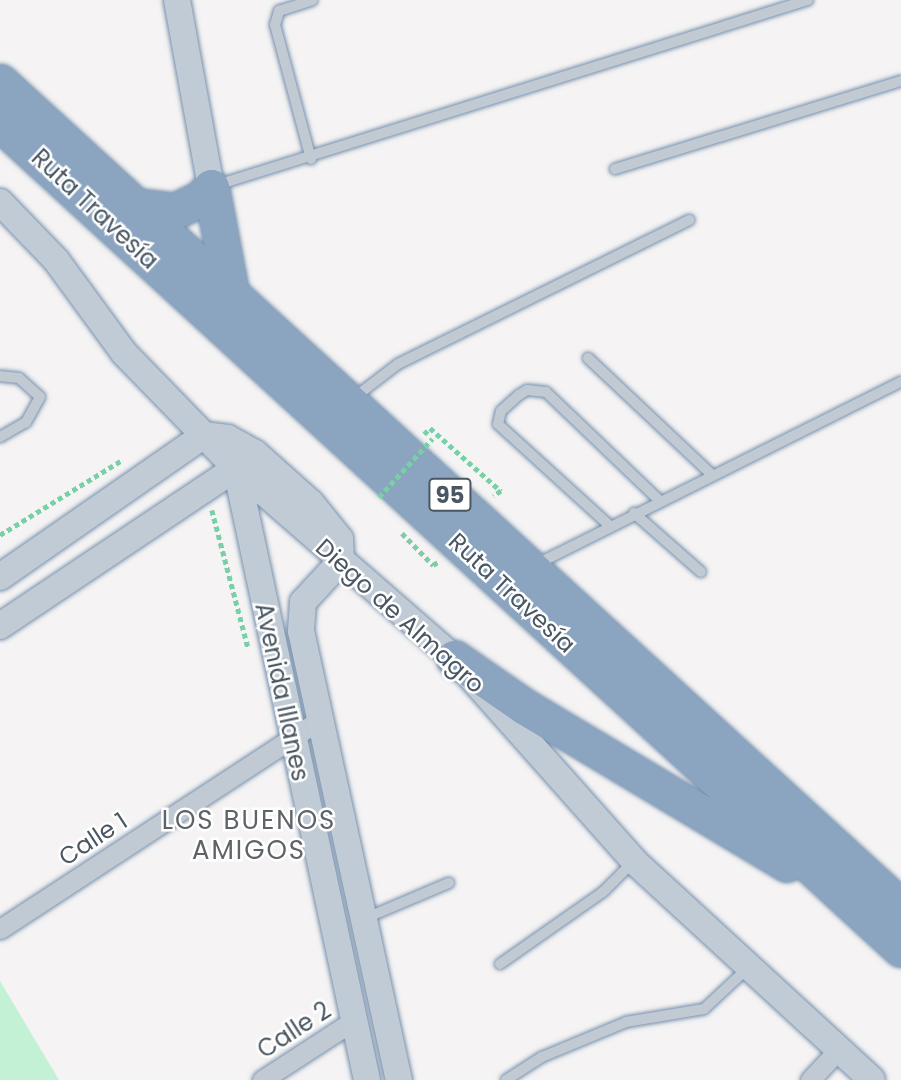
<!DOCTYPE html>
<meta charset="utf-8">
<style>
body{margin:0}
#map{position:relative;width:901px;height:1080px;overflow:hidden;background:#f5f3f3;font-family:Poppins,sans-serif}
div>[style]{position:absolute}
.green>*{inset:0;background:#c3f1d5}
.path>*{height:4.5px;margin-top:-2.25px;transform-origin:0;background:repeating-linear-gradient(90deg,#7ad0a6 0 5px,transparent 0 8.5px)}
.roads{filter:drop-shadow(0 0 2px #7690ad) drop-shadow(0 0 2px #7690ad)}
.lane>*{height:10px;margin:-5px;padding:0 5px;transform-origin:5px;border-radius:5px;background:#c1cad2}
.street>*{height:19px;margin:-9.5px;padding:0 9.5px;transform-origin:9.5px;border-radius:9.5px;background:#c1cad2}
.secondary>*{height:26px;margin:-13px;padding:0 13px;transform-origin:13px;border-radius:13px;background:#c1cbd6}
.highway>*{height:35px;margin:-17.5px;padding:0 17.5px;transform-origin:17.5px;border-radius:17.5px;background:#8ba5c1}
.path-bridge>*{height:4.5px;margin-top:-2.25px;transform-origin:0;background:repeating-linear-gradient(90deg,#7ad0a6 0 5px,transparent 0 8.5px)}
span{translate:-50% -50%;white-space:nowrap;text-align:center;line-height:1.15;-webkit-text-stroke:5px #fff;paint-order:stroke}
.shield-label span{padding:2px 5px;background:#fff;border:2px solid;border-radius:5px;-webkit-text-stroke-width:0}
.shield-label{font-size:23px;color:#4a5661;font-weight:700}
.street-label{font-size:24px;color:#4a5661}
.neighbourhood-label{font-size:26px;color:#5f6368;letter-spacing:2px}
</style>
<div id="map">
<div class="green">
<i style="clip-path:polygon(0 981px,59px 1080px,0 1080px)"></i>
</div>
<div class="path">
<i style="left:424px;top:434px;width:8px;rotate:-45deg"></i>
<i style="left:430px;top:428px;width:95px;rotate:41.6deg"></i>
<i style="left:501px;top:491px;width:9px;rotate:144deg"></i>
<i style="left:212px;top:510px;width:142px;rotate:75.3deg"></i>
<i style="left:402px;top:533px;width:45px;rotate:45.9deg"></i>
<i style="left:433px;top:565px;width:6px;rotate:-31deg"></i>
<i style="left:0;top:535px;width:143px;rotate:-31.6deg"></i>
</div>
<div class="roads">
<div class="lane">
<i style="left:311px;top:159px;width:139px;rotate:-105deg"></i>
<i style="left:275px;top:25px;width:15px;rotate:-74deg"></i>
<i style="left:279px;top:11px;width:35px;rotate:-18deg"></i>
<i style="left:615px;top:169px;width:299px;rotate:-17.1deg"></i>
<i style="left:217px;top:185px;width:619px;rotate:-17.38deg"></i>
<i style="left:588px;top:358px;width:169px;rotate:43.3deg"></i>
<i style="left:0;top:376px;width:19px;rotate:6deg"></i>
<i style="left:19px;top:378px;width:28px;rotate:42deg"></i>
<i style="left:40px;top:397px;width:29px;rotate:119deg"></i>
<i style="left:26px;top:422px;width:30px;rotate:150deg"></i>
<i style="left:355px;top:397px;width:54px;rotate:-37.5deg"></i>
<i style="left:398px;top:364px;width:325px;rotate:-26.3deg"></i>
<i style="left:634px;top:513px;width:89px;rotate:41.4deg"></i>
<i style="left:610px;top:526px;width:151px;rotate:-137.7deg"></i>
<i style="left:498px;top:424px;width:13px;rotate:-77deg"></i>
<i style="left:501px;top:411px;width:24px;rotate:-42deg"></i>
<i style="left:519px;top:395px;width:9px;rotate:-32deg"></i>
<i style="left:527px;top:390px;width:19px;rotate:6deg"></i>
<i style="left:546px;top:392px;width:156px;rotate:43.7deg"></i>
<i style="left:535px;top:565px;width:409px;rotate:-26.6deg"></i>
<i style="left:366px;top:918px;width:90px;rotate:-22.9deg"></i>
<i style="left:500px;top:964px;width:126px;rotate:-35deg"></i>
<i style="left:603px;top:892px;width:42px;rotate:-45deg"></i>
<i style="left:506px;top:1080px;width:43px;rotate:-32.6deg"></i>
<i style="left:542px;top:1057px;width:91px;rotate:-22.6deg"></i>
<i style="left:626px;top:1022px;width:79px;rotate:-9.5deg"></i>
<i style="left:704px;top:1009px;width:60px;rotate:-43deg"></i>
</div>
<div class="street">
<i style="left:0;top:929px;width:381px;rotate:-33.2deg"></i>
<i style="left:262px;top:1080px;width:108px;rotate:-33deg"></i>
<i style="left:810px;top:1080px;width:42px;rotate:-46.9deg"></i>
</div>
<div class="secondary">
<i style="left:177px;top:0;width:190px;rotate:79.7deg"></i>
<i style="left:0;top:202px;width:81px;rotate:46deg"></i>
<i style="left:56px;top:260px;width:115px;rotate:53.8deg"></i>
<i style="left:124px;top:353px;width:161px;rotate:45.8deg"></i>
<i style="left:236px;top:468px;width:289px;rotate:41.1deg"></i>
<i style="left:454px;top:658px;width:271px;rotate:48.4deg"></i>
<i style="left:634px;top:861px;width:323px;rotate:42.6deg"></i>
<i style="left:204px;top:435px;width:24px;rotate:7deg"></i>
<i style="left:228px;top:438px;width:31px;rotate:29deg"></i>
<i style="left:255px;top:453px;width:75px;rotate:41.8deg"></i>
<i style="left:311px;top:503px;width:46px;rotate:51.1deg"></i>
<i style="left:340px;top:539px;width:22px;rotate:87deg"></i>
<i style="left:341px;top:561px;width:56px;rotate:132.8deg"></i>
<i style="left:303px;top:602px;width:29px;rotate:94deg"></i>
<i style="left:301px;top:631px;width:460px;rotate:77.7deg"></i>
<i style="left:236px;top:468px;width:626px;rotate:77.92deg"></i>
<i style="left:0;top:577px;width:249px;rotate:-34.8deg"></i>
<i style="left:0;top:626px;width:284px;rotate:-33.8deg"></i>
</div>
<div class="highway">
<i style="left:0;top:82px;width:1222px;rotate:42.48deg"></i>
<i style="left:0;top:123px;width:1222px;rotate:42.51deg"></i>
<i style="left:211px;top:187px;width:108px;rotate:79.3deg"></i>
<i style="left:136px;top:206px;width:39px;rotate:7deg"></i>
<i style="left:175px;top:211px;width:28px;rotate:-26deg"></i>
<i style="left:200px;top:199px;width:16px;rotate:-47deg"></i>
<i style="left:454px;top:658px;width:86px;rotate:34.6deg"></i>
<i style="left:525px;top:707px;width:305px;rotate:30.9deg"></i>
</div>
</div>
<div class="path-bridge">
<i style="left:379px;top:497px;width:79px;rotate:-47.6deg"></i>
</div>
<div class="shield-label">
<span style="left:450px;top:495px">95</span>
</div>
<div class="street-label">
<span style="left:95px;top:209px;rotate:43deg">Ruta Travesía</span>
<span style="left:512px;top:593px;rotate:43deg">Ruta Travesía</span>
<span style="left:400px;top:616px;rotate:42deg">Diego de Almagro</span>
<span style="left:282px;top:692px;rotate:78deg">Avenida Illanes</span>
<span style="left:93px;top:839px;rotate:-33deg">Calle 1</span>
<span style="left:294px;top:1030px;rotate:-33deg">Calle 2</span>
</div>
<div class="neighbourhood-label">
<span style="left:249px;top:836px">LOS BUENOS<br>AMIGOS</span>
</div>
</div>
